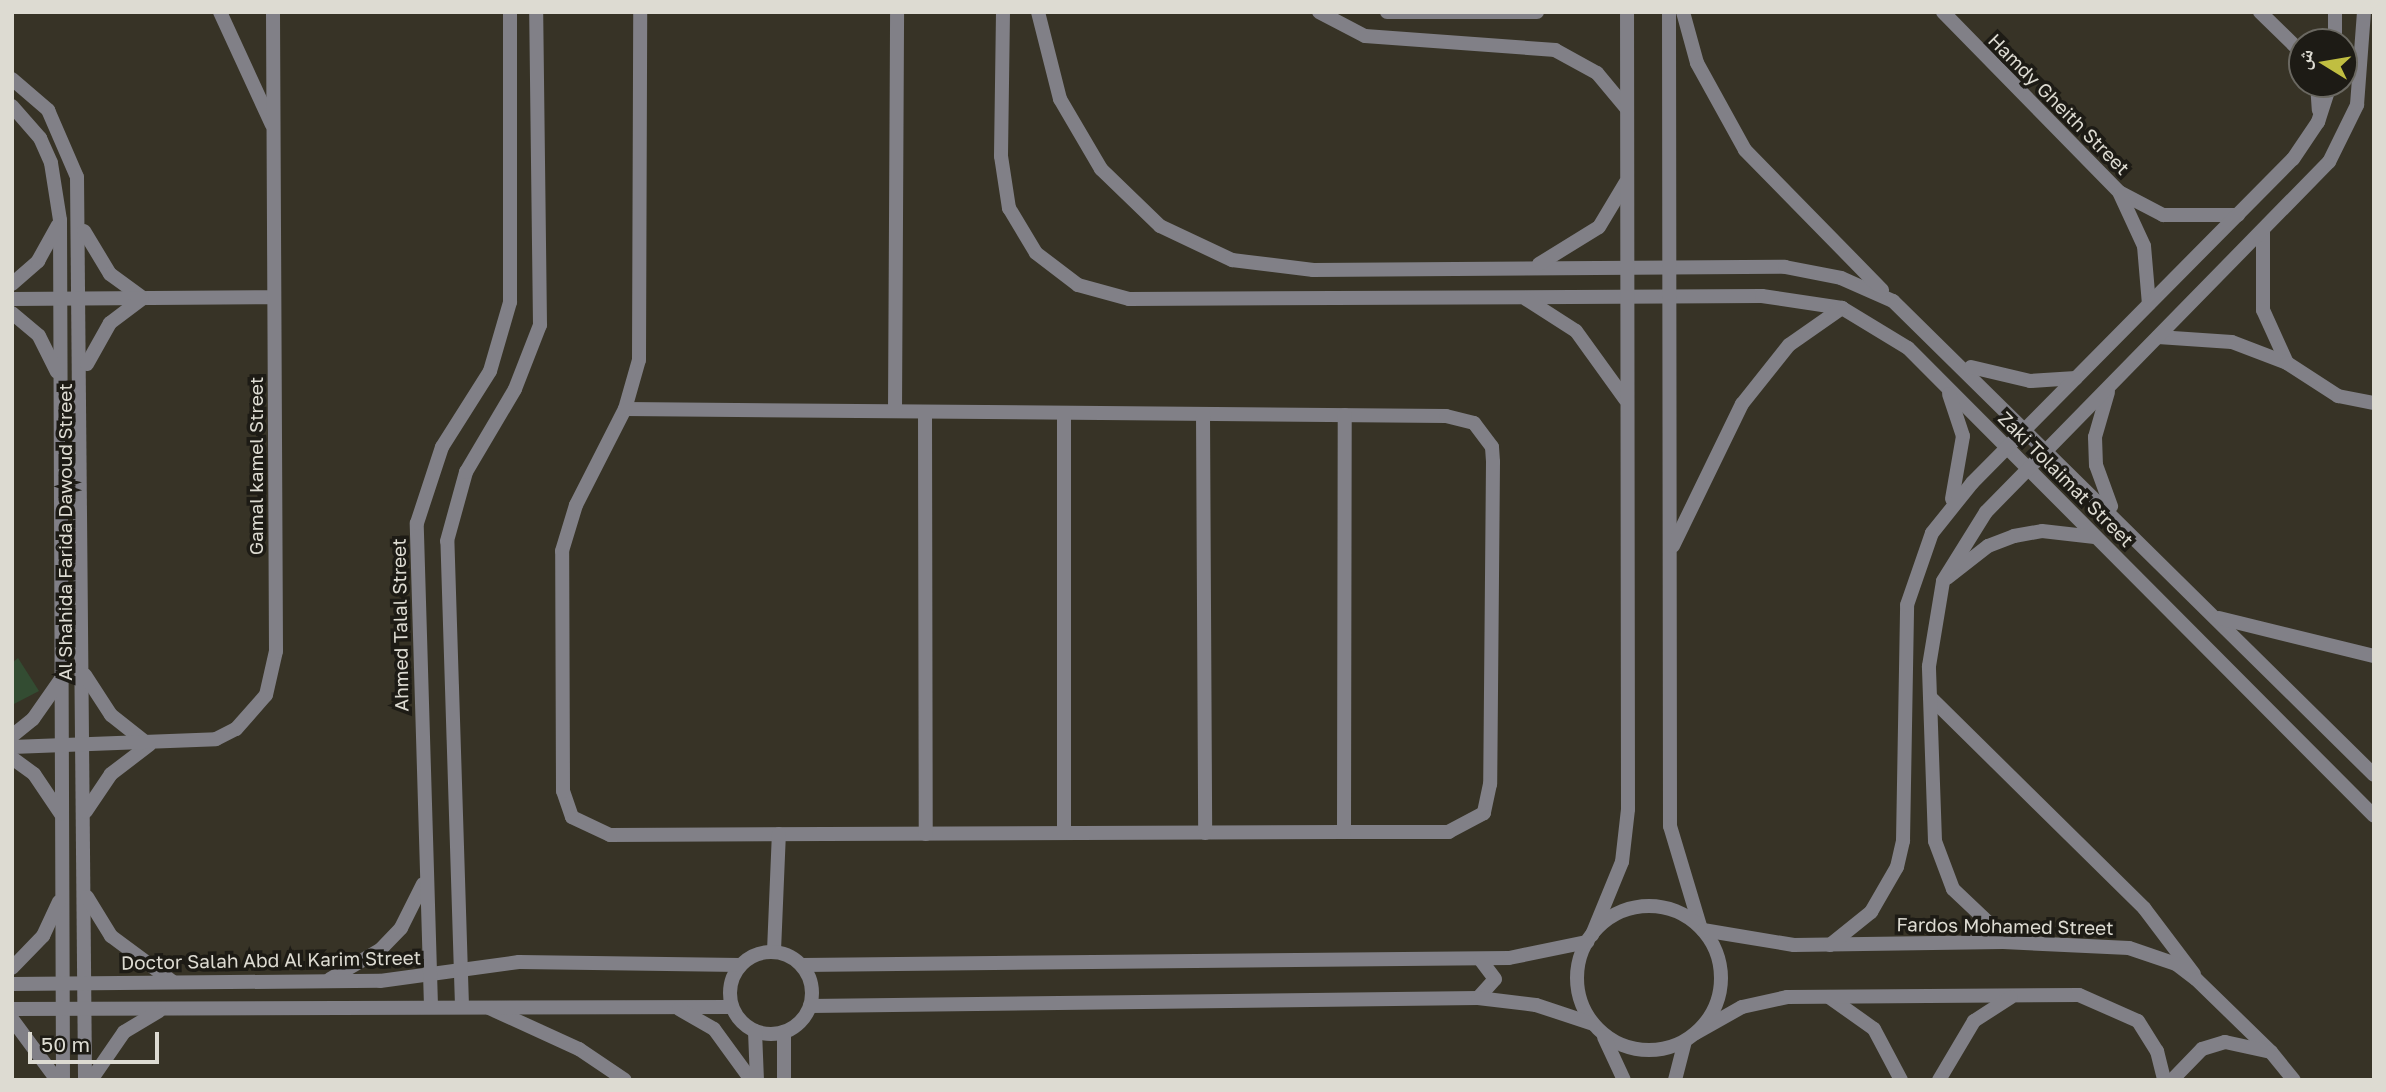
<!DOCTYPE html>
<meta charset="utf-8">
<style>
body{margin:0}
#map{position:relative;width:2386px;height:1092px;overflow:hidden;background:#373326;font-family:"Golos Text","Noto Naskh Arabic",sans-serif}
div>[style]{position:absolute}
.green>*{inset:0;background:#334c32}
.minor>*{height:14px;margin:-7px;padding:0 7px;transform-origin:7px;border-radius:7px;background:#818087}
.minor>.ring{margin:-7px;padding:0;box-sizing:content-box;background:none;border:14px solid #818087;border-radius:50%}
span{translate:-50% -50%;white-space:nowrap;text-align:center;line-height:1.15;-webkit-text-stroke:7px #1d1b15;paint-order:stroke}
.street-label{font-size:19px;color:#dddbd2}
.frame{position:absolute;inset:0;border:14px solid #dddbd2;pointer-events:none}
.north{position:absolute;left:2288px;top:28px;width:70px;height:70px;box-sizing:border-box;background:#1d1b15;border:2px solid #6a6861;border-radius:50%;rotate:281deg;font-size:19px;font-weight:700;line-height:28px;text-align:center;color:#dddbd2}
.north::after{content:'';display:block;margin:auto;width:24px;height:32px;background:#c0be41;clip-path:polygon(50% 0,100% 100%,50% 72%,0 100%)}
.scale{position:absolute;left:28px;top:1032px;width:131px;height:32px;box-sizing:border-box;border:4px solid #dddbd2;border-top:0;padding-left:9px;font-size:21px;line-height:24px;white-space:nowrap;color:#dddbd2;-webkit-text-stroke:5px #1d1b15;paint-order:stroke}
</style>
<div id="map">
<div class="green">
<i style="clip-path:polygon(18px 658px,39px 691px,12px 705px,12px 663px)"></i>
</div>
<div class="minor">
<i style="left:220px;top:12px;width:124px;rotate:65.3deg"></i>
<i style="left:1003px;top:12px;width:144px;rotate:90.8deg"></i>
<i style="left:1001px;top:156px;width:53px;rotate:81.3deg"></i>
<i style="left:1009px;top:208px;width:52px;rotate:59deg"></i>
<i style="left:1036px;top:253px;width:53px;rotate:37.3deg"></i>
<i style="left:1078px;top:285px;width:53px;rotate:15.4deg"></i>
<i style="left:1129px;top:299px;width:633px;rotate:-0.27deg"></i>
<i style="left:1762px;top:296px;width:81px;rotate:8.5deg"></i>
<i style="left:1842px;top:308px;width:77px;rotate:31.2deg"></i>
<i style="left:1908px;top:348px;width:660px;rotate:45.12deg"></i>
<i style="left:1038px;top:12px;width:90px;rotate:75.8deg"></i>
<i style="left:1060px;top:99px;width:81px;rotate:59.6deg"></i>
<i style="left:1101px;top:169px;width:82px;rotate:44deg"></i>
<i style="left:1160px;top:226px;width:80px;rotate:25.3deg"></i>
<i style="left:1232px;top:260px;width:82px;rotate:7deg"></i>
<i style="left:1313px;top:270px;width:472px;rotate:-0.4deg"></i>
<i style="left:1785px;top:267px;width:57px;rotate:11.1deg"></i>
<i style="left:1841px;top:278px;width:57px;rotate:23.9deg"></i>
<i style="left:1893px;top:301px;width:675px;rotate:44.58deg"></i>
<i style="left:1319px;top:12px;width:52px;rotate:27.6deg"></i>
<i style="left:1365px;top:36px;width:191px;rotate:4.2deg"></i>
<i style="left:1555px;top:50px;width:48px;rotate:28.7deg"></i>
<i style="left:1597px;top:73px;width:47px;rotate:50.2deg"></i>
<i style="left:1387px;top:12px;width:150px"></i>
<i style="left:1669px;top:12px;width:814px;rotate:89.93deg"></i>
<i style="left:1670px;top:826px;width:104px;rotate:73.3deg"></i>
<i style="left:1683px;top:12px;width:53px;rotate:74.6deg"></i>
<i style="left:1697px;top:63px;width:99px;rotate:61.1deg"></i>
<i style="left:1745px;top:150px;width:196px;rotate:45.6deg"></i>
<i style="left:1943px;top:12px;width:252px;rotate:45.6deg"></i>
<i style="left:2119px;top:192px;width:50px;rotate:27.6deg"></i>
<i style="left:2163px;top:215px;width:75px"></i>
<i style="left:2260px;top:12px;width:59px;rotate:44.3deg"></i>
<i style="left:2335px;top:12px;width:30px;rotate:90deg"></i>
<i style="left:12px;top:79px;width:48px;rotate:40.7deg"></i>
<i style="left:48px;top:110px;width:73px;rotate:66.6deg"></i>
<i style="left:77px;top:177px;width:903px;rotate:89.49deg"></i>
<i style="left:2317px;top:84px;width:26px;rotate:86deg"></i>
<i style="left:12px;top:106px;width:43px;rotate:48.8deg"></i>
<i style="left:40px;top:138px;width:27px;rotate:66deg"></i>
<i style="left:51px;top:163px;width:58px;rotate:81deg"></i>
<i style="left:60px;top:220px;width:860px;rotate:89.8deg"></i>
<i style="left:2120px;top:194px;width:57px;rotate:65.2deg"></i>
<i style="left:2144px;top:246px;width:58px;rotate:85.1deg"></i>
<i style="left:84px;top:231px;width:50px;rotate:58.8deg"></i>
<i style="left:110px;top:274px;width:41px;rotate:36deg"></i>
<i style="left:2263px;top:231px;width:79px;rotate:90deg"></i>
<i style="left:2263px;top:310px;width:58px;rotate:65.6deg"></i>
<i style="left:1539px;top:264px;width:70px;rotate:-31.7deg"></i>
<i style="left:1599px;top:227px;width:52px;rotate:-59deg"></i>
<i style="left:12px;top:284px;width:35px;rotate:-41deg"></i>
<i style="left:38px;top:261px;width:41px;rotate:-60.9deg"></i>
<i style="left:12px;top:299px;width:262px;rotate:-0.4deg"></i>
<i style="left:1526px;top:299px;width:59px;rotate:32.6deg"></i>
<i style="left:1576px;top:331px;width:84px;rotate:54.2deg"></i>
<i style="left:12px;top:313px;width:35px;rotate:40deg"></i>
<i style="left:39px;top:336px;width:40px;rotate:63.4deg"></i>
<i style="left:2158px;top:337px;width:74px;rotate:3.9deg"></i>
<i style="left:2232px;top:342px;width:59px;rotate:20.9deg"></i>
<i style="left:2287px;top:363px;width:61px;rotate:32.9deg"></i>
<i style="left:2338px;top:396px;width:37px;rotate:11deg"></i>
<i style="left:87px;top:364px;width:47px;rotate:-60.7deg"></i>
<i style="left:110px;top:323px;width:40px;rotate:-37deg"></i>
<i style="left:1971px;top:367px;width:61px;rotate:13.3deg"></i>
<i style="left:2030px;top:381px;width:46px;rotate:-3.7deg"></i>
<i style="left:2108px;top:392px;width:47px;rotate:106.1deg"></i>
<i style="left:2095px;top:437px;width:28px;rotate:88deg"></i>
<i style="left:2096px;top:465px;width:44px;rotate:69.9deg"></i>
<i style="left:1949px;top:394px;width:44px;rotate:71.6deg"></i>
<i style="left:1963px;top:436px;width:64px;rotate:99.9deg"></i>
<i style="left:625px;top:409px;width:821px;rotate:0.49deg"></i>
<i style="left:1446px;top:416px;width:29px;rotate:14deg"></i>
<i style="left:1474px;top:423px;width:30px;rotate:53deg"></i>
<i style="left:1492px;top:447px;width:15px;rotate:86deg"></i>
<i style="left:1493px;top:462px;width:322px;rotate:90.5deg"></i>
<i style="left:1490px;top:784px;width:30px;rotate:102deg"></i>
<i style="left:1484px;top:813px;width:40px;rotate:152deg"></i>
<i style="left:1449px;top:832px;width:105px;rotate:180deg"></i>
<i style="left:1344px;top:832px;width:734px;rotate:179.77deg"></i>
<i style="left:610px;top:835px;width:42px;rotate:-154.7deg"></i>
<i style="left:572px;top:817px;width:28px;rotate:-109deg"></i>
<i style="left:563px;top:791px;width:240px;rotate:-90.2deg"></i>
<i style="left:562px;top:551px;width:48px;rotate:-73.1deg"></i>
<i style="left:576px;top:505px;width:108px;rotate:-63deg"></i>
<i style="left:625px;top:409px;width:51px;rotate:-74.1deg"></i>
<i style="left:639px;top:360px;width:348px;rotate:-89.8deg"></i>
<i style="left:895px;top:411px;width:399px;rotate:-89.7deg"></i>
<i style="left:925px;top:412px;width:422px;rotate:89.9deg"></i>
<i style="left:1203px;top:414px;width:419px;rotate:89.7deg"></i>
<i style="left:1673px;top:546px;width:158px;rotate:-64.1deg"></i>
<i style="left:1742px;top:404px;width:75px;rotate:-51.5deg"></i>
<i style="left:1789px;top:345px;width:65px;rotate:-34.9deg"></i>
<i style="left:1947px;top:578px;width:52px;rotate:-38deg"></i>
<i style="left:1988px;top:546px;width:28px;rotate:-21deg"></i>
<i style="left:2014px;top:536px;width:28px;rotate:-10deg"></i>
<i style="left:2042px;top:531px;width:53px;rotate:6.5deg"></i>
<i style="left:2219px;top:618px;width:160px;rotate:13.8deg"></i>
<i style="left:85px;top:675px;width:48px;rotate:57deg"></i>
<i style="left:111px;top:715px;width:48px;rotate:38.3deg"></i>
<i style="left:149px;top:745px;width:48px;rotate:142.7deg"></i>
<i style="left:111px;top:774px;width:45px;rotate:124deg"></i>
<i style="left:1930px;top:697px;width:301px;rotate:44.6deg"></i>
<i style="left:2144px;top:908px;width:83px;rotate:52.9deg"></i>
<i style="left:12px;top:736px;width:27px;rotate:-39deg"></i>
<i style="left:33px;top:719px;width:49px;rotate:-55deg"></i>
<i style="left:12px;top:747px;width:204px;rotate:-2.2deg"></i>
<i style="left:216px;top:739px;width:22px;rotate:-27deg"></i>
<i style="left:236px;top:729px;width:45px;rotate:-48.6deg"></i>
<i style="left:266px;top:695px;width:45px;rotate:-77.2deg"></i>
<i style="left:276px;top:651px;width:639px;rotate:-90.27deg"></i>
<i style="left:12px;top:758px;width:27px;rotate:36deg"></i>
<i style="left:34px;top:774px;width:48px;rotate:56deg"></i>
<i style="left:1344px;top:832px;width:417px;rotate:-89.9deg"></i>
<i style="left:1064px;top:833px;width:420px;rotate:-90deg"></i>
<i style="left:87px;top:897px;width:46px;rotate:58.4deg"></i>
<i style="left:111px;top:936px;width:77px;rotate:36.6deg"></i>
<i class="ring" style="left:1577px;top:906px;width:130px;height:130px"></i>
<i style="left:1703px;top:930px;width:92px;rotate:9.4deg"></i>
<i style="left:1794px;top:945px;width:209px;rotate:-0.8deg"></i>
<i style="left:2003px;top:942px;width:126px;rotate:2.7deg"></i>
<i style="left:2129px;top:948px;width:50px;rotate:18.8deg"></i>
<i style="left:2176px;top:964px;width:25px;rotate:37deg"></i>
<i style="left:2196px;top:979px;width:105px;rotate:44.2deg"></i>
<i style="left:1592px;top:935px;width:79px;rotate:-67.7deg"></i>
<i style="left:1622px;top:862px;width:53px;rotate:-83.5deg"></i>
<i style="left:1628px;top:809px;width:797px;rotate:-90.07deg"></i>
<i style="left:2009px;top:942px;width:77px;rotate:-136.6deg"></i>
<i style="left:1953px;top:889px;width:51px;rotate:-110.6deg"></i>
<i style="left:1935px;top:841px;width:175px;rotate:-92deg"></i>
<i style="left:1929px;top:666px;width:86px;rotate:-80.6deg"></i>
<i style="left:1943px;top:581px;width:81px;rotate:-58.1deg"></i>
<i style="left:1986px;top:512px;width:490px;rotate:-45.6deg"></i>
<i style="left:2329px;top:162px;width:64px;rotate:-63.8deg"></i>
<i style="left:2357px;top:105px;width:93px;rotate:-85.7deg"></i>
<i style="left:1830px;top:945px;width:53px;rotate:-38.8deg"></i>
<i style="left:1871px;top:912px;width:52px;rotate:-60deg"></i>
<i style="left:1897px;top:867px;width:27px;rotate:-77deg"></i>
<i style="left:1903px;top:841px;width:236px;rotate:-89deg"></i>
<i style="left:1907px;top:605px;width:76px;rotate:-70.9deg"></i>
<i style="left:1932px;top:533px;width:64px;rotate:-51.3deg"></i>
<i style="left:1972px;top:483px;width:456px;rotate:-45.3deg"></i>
<i style="left:2293px;top:159px;width:45px;rotate:-56deg"></i>
<i style="left:2318px;top:122px;width:40px;rotate:-72deg"></i>
<i style="left:774px;top:951px;width:117px;rotate:-87.6deg"></i>
<i class="ring" style="left:730px;top:952px;width:68px;height:68px"></i>
<i style="left:802px;top:965px;width:707px;rotate:-0.57deg"></i>
<i style="left:1509px;top:958px;width:80px;rotate:-11.6deg"></i>
<i style="left:12px;top:968px;width:45px;rotate:-45.9deg"></i>
<i style="left:43px;top:936px;width:38px;rotate:-65deg"></i>
<i style="left:330px;top:979px;width:58px;rotate:-30.1deg"></i>
<i style="left:380px;top:950px;width:30px;rotate:-46deg"></i>
<i style="left:401px;top:928px;width:49px;rotate:-63.4deg"></i>
<i style="left:12px;top:984px;width:368px;rotate:-0.5deg"></i>
<i style="left:380px;top:981px;width:140px;rotate:-7.8deg"></i>
<i style="left:519px;top:962px;width:221px;rotate:0.8deg"></i>
<i style="left:1829px;top:997px;width:55px;rotate:35.4deg"></i>
<i style="left:1874px;top:1029px;width:58px;rotate:62.1deg"></i>
<i style="left:1478px;top:998px;width:25px;rotate:-48deg"></i>
<i style="left:1495px;top:979px;width:25px;rotate:-127deg"></i>
<i style="left:431px;top:1006px;width:483px;rotate:-91.7deg"></i>
<i style="left:417px;top:523px;width:80px;rotate:-71.8deg"></i>
<i style="left:442px;top:447px;width:90px;rotate:-57.7deg"></i>
<i style="left:490px;top:371px;width:72px;rotate:-73.8deg"></i>
<i style="left:510px;top:302px;width:290px;rotate:-90deg"></i>
<i style="left:462px;top:1006px;width:465px;rotate:-91.8deg"></i>
<i style="left:447px;top:541px;width:72px;rotate:-74.6deg"></i>
<i style="left:466px;top:472px;width:96px;rotate:-59.4deg"></i>
<i style="left:515px;top:389px;width:69px;rotate:-68.7deg"></i>
<i style="left:540px;top:325px;width:313px;rotate:-90.7deg"></i>
<i style="left:810px;top:1006px;width:668px;rotate:-0.69deg"></i>
<i style="left:1478px;top:998px;width:58px;rotate:6.9deg"></i>
<i style="left:1536px;top:1005px;width:60px;rotate:18.4deg"></i>
<i style="left:489px;top:1008px;width:99px;rotate:24.5deg"></i>
<i style="left:579px;top:1049px;width:55px;rotate:34deg"></i>
<i style="left:12px;top:1009px;width:720px;rotate:-0.16deg"></i>
<i style="left:679px;top:1009px;width:40px;rotate:29.7deg"></i>
<i style="left:714px;top:1029px;width:63px;rotate:54deg"></i>
<i style="left:12px;top:1019px;width:76px;rotate:53.6deg"></i>
<i style="left:755px;top:1031px;width:49px;rotate:87.7deg"></i>
<i style="left:1696px;top:1033px;width:53px;rotate:-29.5deg"></i>
<i style="left:1742px;top:1007px;width:46px;rotate:-12.5deg"></i>
<i style="left:1787px;top:997px;width:292px;rotate:-0.4deg"></i>
<i style="left:2079px;top:995px;width:64px;rotate:23.8deg"></i>
<i style="left:2138px;top:1021px;width:36px;rotate:58deg"></i>
<i style="left:2157px;top:1051px;width:30px;rotate:76deg"></i>
<i style="left:1604px;top:1037px;width:47px;rotate:65.1deg"></i>
<i style="left:91px;top:1080px;width:58px;rotate:-55.5deg"></i>
<i style="left:124px;top:1032px;width:41px;rotate:-31deg"></i>
<i style="left:784px;top:1080px;width:48px;rotate:-90deg"></i>
<i style="left:1675px;top:1080px;width:40px;rotate:-75.6deg"></i>
<i style="left:1939px;top:1080px;width:69px;rotate:-59.3deg"></i>
<i style="left:1974px;top:1021px;width:44px;rotate:-33deg"></i>
<i style="left:2172px;top:1080px;width:43px;rotate:-45.9deg"></i>
<i style="left:2202px;top:1049px;width:24px;rotate:-17deg"></i>
<i style="left:2225px;top:1042px;width:47px;rotate:12.3deg"></i>
<i style="left:2271px;top:1052px;width:36px;rotate:51deg"></i>
</div>
<div class="street-label">
<span style="left:2059px;top:104px;rotate:45deg">Hamdy Gheith Street</span>
<span style="left:256px;top:466px;rotate:-90deg">Gamal kamel Street</span>
<span style="left:2066px;top:479px;rotate:45deg">Zaki Tolaimat Street</span>
<span style="left:65px;top:532px;rotate:-90deg">Al Shahida Farida Dawoud Street</span>
<span style="left:400px;top:625px;rotate:-91deg">Ahmed Talal Street</span>
<span style="left:2005px;top:926px;rotate:1deg">Fardos Mohamed Street</span>
<span style="left:271px;top:960px;rotate:-1deg">Doctor Salah Abd Al Karim Street</span>
</div>
<div class="frame"></div>
<div class="north">ش</div>
<div class="scale">50 m</div>
</div>
